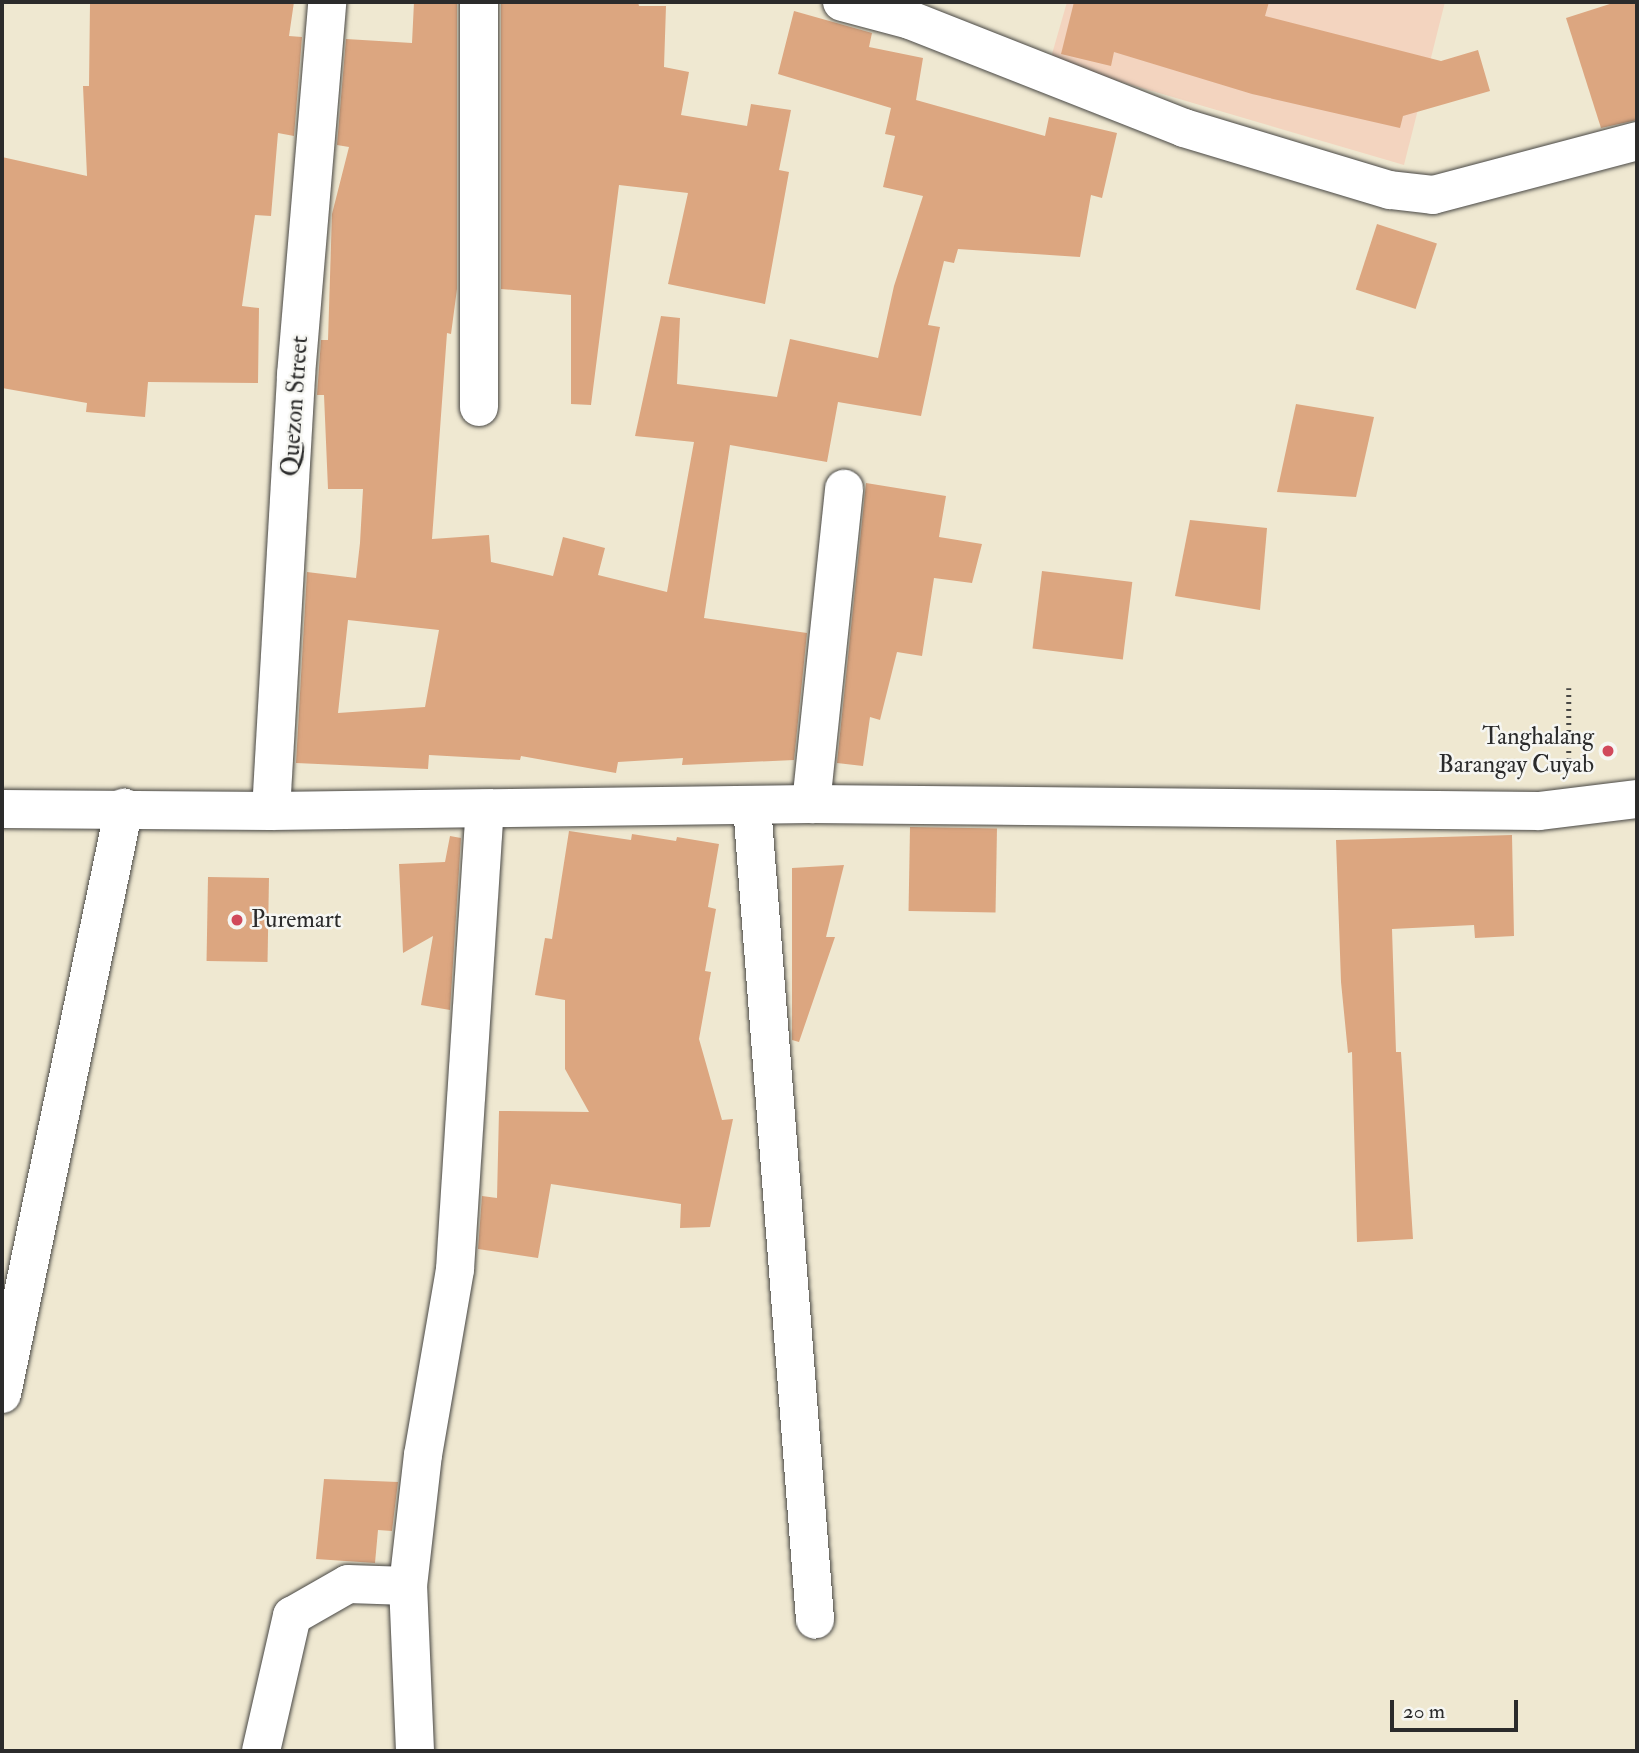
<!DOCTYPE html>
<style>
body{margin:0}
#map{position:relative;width:1639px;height:1753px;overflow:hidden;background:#efe8d1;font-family:"IM FELL Double Pica",serif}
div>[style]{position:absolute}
.built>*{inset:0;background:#f3d4bf}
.building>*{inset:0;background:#dca680;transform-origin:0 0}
.path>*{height:4.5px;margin-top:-2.25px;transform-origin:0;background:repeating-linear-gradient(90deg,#484744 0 2px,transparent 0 7px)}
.roads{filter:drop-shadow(0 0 2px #484744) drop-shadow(0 0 2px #484744)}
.minor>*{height:38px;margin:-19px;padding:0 19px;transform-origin:19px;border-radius:19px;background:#fff}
.dots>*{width:19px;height:19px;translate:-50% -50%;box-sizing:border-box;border:4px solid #f6f6f2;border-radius:50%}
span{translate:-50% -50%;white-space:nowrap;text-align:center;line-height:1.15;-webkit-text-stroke:5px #f6f6f2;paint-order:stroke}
.street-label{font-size:24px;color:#2b2b2b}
.poi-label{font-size:24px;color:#2b2b2b}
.right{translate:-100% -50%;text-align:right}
.left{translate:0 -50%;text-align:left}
.frame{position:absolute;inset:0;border:4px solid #2b2b2b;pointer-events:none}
.scale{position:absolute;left:1390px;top:1700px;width:128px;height:32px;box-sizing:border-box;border:4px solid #2b2b2b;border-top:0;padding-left:9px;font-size:21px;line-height:24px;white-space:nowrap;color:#2b2b2b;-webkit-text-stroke:5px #f6f6f2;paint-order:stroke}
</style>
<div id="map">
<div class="built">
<i style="clip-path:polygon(1067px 2px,1445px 2px,1404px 165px,1050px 61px)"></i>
</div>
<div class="building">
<i style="clip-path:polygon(90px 2px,294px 2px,289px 36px,302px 37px,294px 136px,278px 133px,271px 216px,255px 215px,242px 306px,259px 308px,258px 383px,148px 382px,145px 417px,86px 412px,87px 403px,2px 388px,2px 157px,87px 176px,83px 86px,89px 86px)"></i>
<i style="clip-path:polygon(evenodd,414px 2px,457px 2px,457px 289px,451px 334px,447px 333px,432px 539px,489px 535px,491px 562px,553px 576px,563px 537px,605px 548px,598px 575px,667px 592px,694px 442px,635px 436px,661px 316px,680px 318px,677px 384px,777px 397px,790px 339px,878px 358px,894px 286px,923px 196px,883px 187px,895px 136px,885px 134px,891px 108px,778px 74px,794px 11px,872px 33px,869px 47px,923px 58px,916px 100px,1045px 136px,1049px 117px,1117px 133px,1102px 198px,1091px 195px,1080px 257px,958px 249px,954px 263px,944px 261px,928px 325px,940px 327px,921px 416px,838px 402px,827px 462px,730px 445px,704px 618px,807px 633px,794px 760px,682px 765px,683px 758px,618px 762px,616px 773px,521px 756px,520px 760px,429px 755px,428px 769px,296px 763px,307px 572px,356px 578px,360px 543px,363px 489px,328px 489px,324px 395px,317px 395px,321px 340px,328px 340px,332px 214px,349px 147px,337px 145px,346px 39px,412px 43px,414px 2px,348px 620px,439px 630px,425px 707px,338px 713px,348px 620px)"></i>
<i style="clip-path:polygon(501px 2px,638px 2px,639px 6px,666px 6px,664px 67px,689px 72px,681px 115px,747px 126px,751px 104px,791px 110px,779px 170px,789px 172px,765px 304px,668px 284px,688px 193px,619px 185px,591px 405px,571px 404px,571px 295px,501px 289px)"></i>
<i style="clip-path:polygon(1074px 2px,1269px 2px,1265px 16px,1441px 61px,1478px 50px,1490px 91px,1403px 116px,1400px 128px,1252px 94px,1114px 52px,1111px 66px,1061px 54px)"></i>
<i style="clip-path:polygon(1616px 2px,1637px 2px,1637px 120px,1601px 128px,1566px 18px)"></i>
<i style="left:1377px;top:224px;width:63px;height:69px;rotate:18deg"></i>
<i style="clip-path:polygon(1296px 404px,1374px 417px,1356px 497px,1277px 492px)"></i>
<i style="clip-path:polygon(866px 483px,946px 496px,939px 537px,982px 544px,972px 583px,934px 578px,922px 656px,897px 652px,880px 720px,870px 717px,863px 766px,837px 763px)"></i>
<i style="clip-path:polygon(1190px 520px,1267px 528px,1260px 610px,1175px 596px)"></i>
<i style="left:1042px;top:571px;width:91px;height:78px;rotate:7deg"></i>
<i style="left:910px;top:827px;width:87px;height:84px;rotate:1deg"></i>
<i style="clip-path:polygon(569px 831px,631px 840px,632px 834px,676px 841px,677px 837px,719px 844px,708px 907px,716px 909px,705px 971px,711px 972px,699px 1039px,722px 1120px,733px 1119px,710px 1227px,680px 1228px,681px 1204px,551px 1184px,538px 1258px,478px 1249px,482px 1196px,497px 1198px,499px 1111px,589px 1112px,565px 1069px,565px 1000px,535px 995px,545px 938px,552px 939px)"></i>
<i style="clip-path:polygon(1512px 835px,1514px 936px,1475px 938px,1474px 925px,1392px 929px,1396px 1052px,1401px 1052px,1413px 1239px,1357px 1242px,1352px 1052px,1348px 1053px,1341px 982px,1336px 840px)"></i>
<i style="clip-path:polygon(450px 836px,461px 838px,450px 1010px,421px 1005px,433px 936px,403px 953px,399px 864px,445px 862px)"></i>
<i style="clip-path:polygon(844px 865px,826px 937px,835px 937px,799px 1042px,792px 1040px,792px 868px)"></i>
<i style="left:208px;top:877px;width:61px;height:84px;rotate:1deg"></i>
<i style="clip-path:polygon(324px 1479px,398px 1482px,392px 1531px,378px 1530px,375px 1563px,316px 1559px)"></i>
</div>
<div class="path">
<i style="left:1569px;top:688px;width:79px;rotate:90deg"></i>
</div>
<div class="roads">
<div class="minor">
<i style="left:842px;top:2px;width:70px;rotate:14.8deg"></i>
<i style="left:910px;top:20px;width:295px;rotate:21.5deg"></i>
<i style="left:1184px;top:128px;width:215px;rotate:16.8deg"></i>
<i style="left:1390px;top:190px;width:43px;rotate:6.6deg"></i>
<i style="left:1433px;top:195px;width:211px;rotate:-14.8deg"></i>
<i style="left:479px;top:407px;width:405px;rotate:-90deg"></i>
<i style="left:811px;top:804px;width:317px;rotate:-84deg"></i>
<i style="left:752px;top:806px;width:816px;rotate:85.57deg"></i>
<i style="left:2px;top:809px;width:269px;rotate:0.4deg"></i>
<i style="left:271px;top:811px;width:540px;rotate:-0.74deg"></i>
<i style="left:811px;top:804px;width:728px;rotate:0.55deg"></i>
<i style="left:1539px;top:811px;width:99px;rotate:-7deg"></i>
<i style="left:271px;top:811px;width:437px;rotate:-86.7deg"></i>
<i style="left:296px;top:375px;width:374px;rotate:-85.2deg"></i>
<i style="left:2px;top:1394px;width:599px;rotate:-78.24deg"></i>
<i style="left:261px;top:1751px;width:139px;rotate:-77.1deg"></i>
<i style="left:292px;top:1616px;width:64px;rotate:-29.7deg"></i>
<i style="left:348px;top:1584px;width:60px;rotate:1.9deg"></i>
<i style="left:415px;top:1751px;width:165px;rotate:-92.4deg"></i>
<i style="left:408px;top:1586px;width:132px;rotate:-83.5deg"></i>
<i style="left:423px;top:1455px;width:189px;rotate:-80.2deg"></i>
<i style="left:455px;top:1269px;width:461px;rotate:-86.3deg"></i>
</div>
</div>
<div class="dots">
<i style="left:1608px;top:751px;background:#d1495b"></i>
<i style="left:237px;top:920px;background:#d1495b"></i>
</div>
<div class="street-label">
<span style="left:295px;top:406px;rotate:-86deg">Quezon Street</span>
</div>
<div class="poi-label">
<span class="right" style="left:1594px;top:751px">Tanghalang<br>Barangay Cuyab</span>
<span class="left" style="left:251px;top:920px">Puremart</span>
</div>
<div class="frame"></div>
<div class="scale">20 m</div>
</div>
